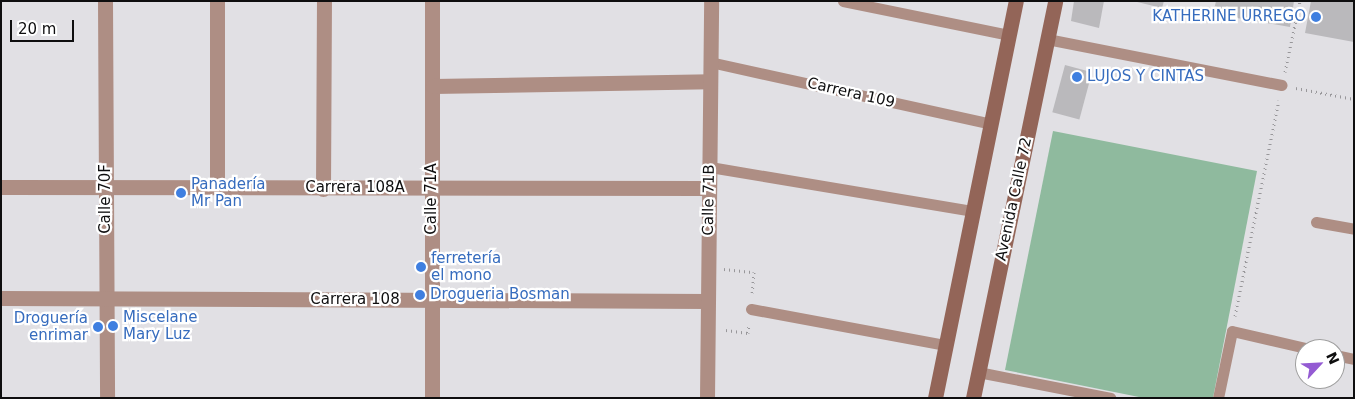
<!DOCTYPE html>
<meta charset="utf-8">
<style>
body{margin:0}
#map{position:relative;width:1355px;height:399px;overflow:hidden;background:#e1e0e4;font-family:"DejaVu Sans",sans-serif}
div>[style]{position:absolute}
.green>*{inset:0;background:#8fba9e}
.building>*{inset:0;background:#bab9bc;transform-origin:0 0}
.path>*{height:3px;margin-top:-1.5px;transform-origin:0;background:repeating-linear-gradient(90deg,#98979a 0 1px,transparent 0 5px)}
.lane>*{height:11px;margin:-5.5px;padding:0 5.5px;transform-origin:5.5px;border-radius:5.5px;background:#ae8e84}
.street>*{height:15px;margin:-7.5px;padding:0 7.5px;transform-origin:7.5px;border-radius:7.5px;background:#ae8e84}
.secondary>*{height:15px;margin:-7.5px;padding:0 7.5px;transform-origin:7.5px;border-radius:7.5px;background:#936558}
.dots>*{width:14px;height:14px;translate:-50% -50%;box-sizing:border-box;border:2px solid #fff;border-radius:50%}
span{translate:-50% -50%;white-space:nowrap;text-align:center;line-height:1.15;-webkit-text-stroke:4.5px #fff;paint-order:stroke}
.shop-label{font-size:15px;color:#366cbe}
.right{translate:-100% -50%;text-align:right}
.left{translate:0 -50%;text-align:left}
.street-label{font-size:15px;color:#0e0e0f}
.frame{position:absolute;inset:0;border:2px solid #0e0e0f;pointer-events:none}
.north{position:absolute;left:1295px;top:339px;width:50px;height:50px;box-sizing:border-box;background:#fff;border:1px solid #9f9f9f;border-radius:50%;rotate:65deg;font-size:14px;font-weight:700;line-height:20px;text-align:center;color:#0e0e0f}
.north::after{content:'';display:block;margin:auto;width:18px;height:22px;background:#945bd3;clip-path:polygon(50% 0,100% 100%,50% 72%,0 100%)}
.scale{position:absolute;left:10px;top:20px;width:64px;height:22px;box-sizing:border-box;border:2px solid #0e0e0f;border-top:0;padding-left:6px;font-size:15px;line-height:18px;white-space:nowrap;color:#0e0e0f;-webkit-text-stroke:4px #fff;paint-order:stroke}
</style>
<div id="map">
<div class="green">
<i style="clip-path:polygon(1053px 131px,1257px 171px,1213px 398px,1144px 398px,1005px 370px)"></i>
</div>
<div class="building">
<i style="clip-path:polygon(1074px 1px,1104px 1px,1099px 28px,1071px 21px)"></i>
<i style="clip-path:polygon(1133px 1px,1164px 1px,1162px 8px)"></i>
<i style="clip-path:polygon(1216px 1px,1294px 1px,1290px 27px,1213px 14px)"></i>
<i style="clip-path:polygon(1311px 1px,1354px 2px,1354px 42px,1305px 33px)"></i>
<i style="left:1065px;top:65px;width:28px;height:49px;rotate:15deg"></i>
</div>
<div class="path">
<i style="left:1285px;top:72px;width:73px;rotate:-78.1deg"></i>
<i style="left:1296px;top:88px;width:59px;rotate:10.7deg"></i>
<i style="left:724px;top:269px;width:30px;rotate:6deg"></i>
<i style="left:754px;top:272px;width:21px;rotate:95deg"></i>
<i style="left:1235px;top:316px;width:220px;rotate:-78.5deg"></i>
<i style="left:726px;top:330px;width:22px;rotate:8deg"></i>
<i style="left:748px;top:333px;width:9px;rotate:-84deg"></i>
</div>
<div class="lane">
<i style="left:843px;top:1px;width:169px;rotate:11.6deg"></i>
<i style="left:1047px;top:39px;width:239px;rotate:11.1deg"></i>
<i style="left:710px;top:62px;width:288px;rotate:12.4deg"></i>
<i style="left:710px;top:167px;width:267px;rotate:9.5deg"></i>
<i style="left:1316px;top:222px;width:39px;rotate:10deg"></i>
<i style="left:751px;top:309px;width:198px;rotate:10.5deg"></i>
<i style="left:1335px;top:355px;width:19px;rotate:12deg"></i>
<i style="left:978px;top:372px;width:135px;rotate:11.1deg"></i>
<i style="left:1218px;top:398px;width:68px;rotate:-78.2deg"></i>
<i style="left:1232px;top:331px;width:80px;rotate:13deg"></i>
</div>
<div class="street">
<i style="left:105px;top:1px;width:397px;rotate:89.7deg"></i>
<i style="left:217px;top:1px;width:186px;rotate:90deg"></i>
<i style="left:432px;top:1px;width:397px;rotate:90deg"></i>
<i style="left:433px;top:86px;width:277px;rotate:-1deg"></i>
<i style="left:1px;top:187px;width:708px;rotate:0.08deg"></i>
<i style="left:323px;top:189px;width:188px;rotate:-89.7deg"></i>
<i style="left:1px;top:298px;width:707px;rotate:0.24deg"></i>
<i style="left:707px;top:398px;width:397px;rotate:-89.4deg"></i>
</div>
<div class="secondary">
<i style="left:935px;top:398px;width:405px;rotate:-78.5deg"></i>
<i style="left:973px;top:398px;width:405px;rotate:-78.3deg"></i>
</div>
<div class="dots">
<i style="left:1316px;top:17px;background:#3f7fe0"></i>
<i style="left:1077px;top:77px;background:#3f7fe0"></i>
<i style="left:181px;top:193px;background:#3f7fe0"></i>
<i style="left:421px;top:267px;background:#3f7fe0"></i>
<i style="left:420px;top:295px;background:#3f7fe0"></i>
<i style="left:113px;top:326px;background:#3f7fe0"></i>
<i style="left:98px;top:327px;background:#3f7fe0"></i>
</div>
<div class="shop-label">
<span class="right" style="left:1306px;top:17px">KATHERINE URREGO</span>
<span class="left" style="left:1087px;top:77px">LUJOS Y CINTAS</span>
<span class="left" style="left:191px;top:193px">Panadería<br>Mr Pan</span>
<span class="left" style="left:431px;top:267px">ferretería<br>el mono</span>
<span class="left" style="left:430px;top:295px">Drogueria Bosman</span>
<span class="left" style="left:123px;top:326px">Miscelane<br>Mary Luz</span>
<span class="right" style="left:88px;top:327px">Droguería<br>enrimar</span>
</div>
<div class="street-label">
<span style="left:851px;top:93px;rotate:13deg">Carrera 109</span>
<span style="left:355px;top:188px">Carrera 108A</span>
<span style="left:106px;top:199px;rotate:-90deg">Calle 70F</span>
<span style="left:432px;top:199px;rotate:-90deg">Calle 71A</span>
<span style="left:1014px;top:199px;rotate:-78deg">Avenida Calle 72</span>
<span style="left:709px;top:200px;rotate:-89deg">Calle 71B</span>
<span style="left:355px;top:300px">Carrera 108</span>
</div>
<div class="frame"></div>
<div class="north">N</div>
<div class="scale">20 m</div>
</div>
